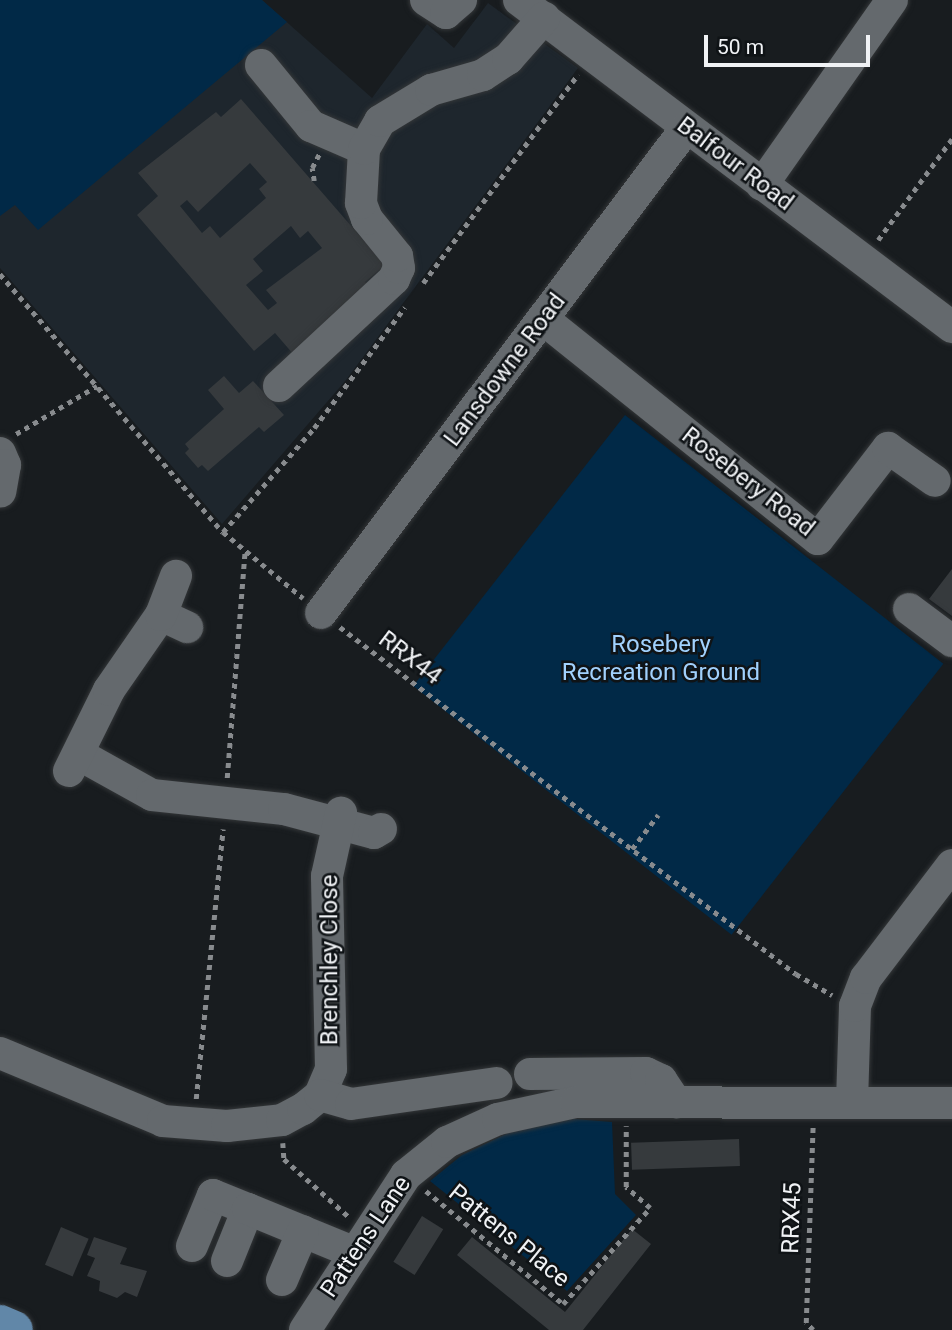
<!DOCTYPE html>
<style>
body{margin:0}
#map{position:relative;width:952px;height:1330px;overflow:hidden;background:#181c1f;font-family:Roboto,sans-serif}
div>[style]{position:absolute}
.built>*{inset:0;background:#1e262d}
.green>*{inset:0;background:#012947;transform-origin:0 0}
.building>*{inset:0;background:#363a3d;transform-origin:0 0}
.path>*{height:4.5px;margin-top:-2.25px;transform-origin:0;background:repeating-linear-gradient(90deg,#888b8e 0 5px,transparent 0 10px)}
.roads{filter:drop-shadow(0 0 2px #333638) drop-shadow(0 0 2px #333638)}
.minor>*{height:32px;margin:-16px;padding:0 16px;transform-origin:16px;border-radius:16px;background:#64696d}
.major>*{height:38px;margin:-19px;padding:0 19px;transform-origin:19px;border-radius:19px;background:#6187a8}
span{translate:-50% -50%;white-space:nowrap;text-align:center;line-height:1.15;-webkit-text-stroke:5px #0f1316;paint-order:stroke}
.street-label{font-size:24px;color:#f0f2f5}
.park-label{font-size:24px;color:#a1d1fd}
.scale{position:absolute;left:704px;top:35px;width:166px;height:32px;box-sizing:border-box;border:4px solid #f0f2f5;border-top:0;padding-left:9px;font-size:21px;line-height:24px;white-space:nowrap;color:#f0f2f5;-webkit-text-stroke:5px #0f1316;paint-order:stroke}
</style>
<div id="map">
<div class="built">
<i style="clip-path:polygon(0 0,262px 0,372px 98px,427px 24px,454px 48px,488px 3px,578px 68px,346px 380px,222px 524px,0 268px)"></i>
</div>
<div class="green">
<i style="clip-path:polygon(0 0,262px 0,287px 22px,38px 230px,15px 205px,0 216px)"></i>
<i style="left:625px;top:415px;width:404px;height:344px;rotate:38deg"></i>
<i style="clip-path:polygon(574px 1119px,612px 1122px,615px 1194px,636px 1215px,567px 1291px,430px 1181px,462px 1155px,516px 1129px)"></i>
</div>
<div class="building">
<i style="clip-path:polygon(evenodd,241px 99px,385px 265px,365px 282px,369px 287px,294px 355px,275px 333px,254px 351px,137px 215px,158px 196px,138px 173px,216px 112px,221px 117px,241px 99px,250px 163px,267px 182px,259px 189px,266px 198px,220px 238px,210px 226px,202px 233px,180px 206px,187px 200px,198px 212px,250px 163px,241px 99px,291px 226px,300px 238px,308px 231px,322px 248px,266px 290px,277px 303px,268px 310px,246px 285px,263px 271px,253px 259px,291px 226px)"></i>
<i style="clip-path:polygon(224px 376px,239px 393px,253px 381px,284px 415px,264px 432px,259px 427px,208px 471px,202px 465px,198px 468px,185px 453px,189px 449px,185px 444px,224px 409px,208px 390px)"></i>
<i style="clip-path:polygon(952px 569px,952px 616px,929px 599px)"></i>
<i style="left:739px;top:1139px;width:27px;height:108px;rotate:88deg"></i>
<i style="left:422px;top:1216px;width:25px;height:54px;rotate:32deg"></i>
<i style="left:61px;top:1227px;width:30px;height:41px;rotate:23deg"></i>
<i style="clip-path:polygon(632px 1229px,651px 1244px,583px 1330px,549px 1330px,457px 1255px,472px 1237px,565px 1312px)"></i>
<i style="clip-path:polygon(94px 1237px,127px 1248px,120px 1264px,147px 1271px,137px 1297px,125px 1292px,117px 1298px,99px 1291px,100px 1281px,87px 1276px,95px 1258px,87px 1255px)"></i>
</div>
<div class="path">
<i style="left:314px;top:181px;width:13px;rotate:-99deg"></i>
<i style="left:312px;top:168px;width:16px;rotate:-63deg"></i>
<i style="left:878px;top:240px;width:125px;rotate:-53.8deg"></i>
<i style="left:0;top:274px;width:341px;rotate:49.2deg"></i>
<i style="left:223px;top:532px;width:104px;rotate:39.5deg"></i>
<i style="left:423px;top:283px;width:260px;rotate:-53.4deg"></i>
<i style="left:16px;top:434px;width:94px;rotate:-30.7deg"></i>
<i style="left:223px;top:532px;width:138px;rotate:-48.8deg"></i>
<i style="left:314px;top:428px;width:151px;rotate:-53.1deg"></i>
<i style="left:340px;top:627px;width:573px;rotate:37.27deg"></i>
<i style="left:796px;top:974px;width:42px;rotate:30.3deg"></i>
<i style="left:227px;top:778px;width:229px;rotate:-85.5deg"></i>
<i style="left:632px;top:849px;width:43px;rotate:-52.6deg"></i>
<i style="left:196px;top:1099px;width:271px;rotate:-84.3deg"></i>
<i style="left:283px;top:1143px;width:16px;rotate:86deg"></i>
<i style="left:284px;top:1159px;width:87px;rotate:41.7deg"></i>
<i style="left:426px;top:1191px;width:178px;rotate:39.5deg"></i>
<i style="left:563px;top:1304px;width:130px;rotate:-47.8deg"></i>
<i style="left:650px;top:1208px;width:32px;rotate:-139deg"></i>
<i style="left:626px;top:1187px;width:61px;rotate:-90deg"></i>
<i style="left:813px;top:1330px;width:10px;rotate:-135deg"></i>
<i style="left:806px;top:1323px;width:196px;rotate:-88deg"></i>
</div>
<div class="roads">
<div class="minor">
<i style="left:426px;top:0;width:24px;rotate:33deg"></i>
<i style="left:446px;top:13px;width:20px;rotate:-41deg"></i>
<i style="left:519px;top:0;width:543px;rotate:37.06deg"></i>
<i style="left:261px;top:65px;width:79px;rotate:50.7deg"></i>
<i style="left:311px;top:126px;width:58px;rotate:23.5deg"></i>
<i style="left:762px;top:185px;width:226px;rotate:-54.9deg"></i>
<i style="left:543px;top:319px;width:352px;rotate:38.7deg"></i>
<i style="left:818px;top:539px;width:115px;rotate:-52.4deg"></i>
<i style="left:888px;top:448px;width:57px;rotate:35.1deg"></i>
<i style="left:279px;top:386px;width:157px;rotate:-42.9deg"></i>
<i style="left:394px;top:279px;width:12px;rotate:-66deg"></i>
<i style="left:399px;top:268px;width:12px;rotate:-99deg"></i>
<i style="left:397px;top:256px;width:48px;rotate:-129deg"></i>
<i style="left:367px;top:219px;width:17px;rotate:-111deg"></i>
<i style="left:361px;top:203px;width:54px;rotate:-86.8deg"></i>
<i style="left:364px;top:149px;width:32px;rotate:-60deg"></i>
<i style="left:380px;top:121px;width:60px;rotate:-31.3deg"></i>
<i style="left:431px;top:90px;width:54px;rotate:-16.1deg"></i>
<i style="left:483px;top:75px;width:30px;rotate:-33deg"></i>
<i style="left:508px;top:59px;width:55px;rotate:-48.7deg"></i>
<i style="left:0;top:453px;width:13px;rotate:67deg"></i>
<i style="left:5px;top:465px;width:27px;rotate:100deg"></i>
<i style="left:909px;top:609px;width:54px;rotate:36.7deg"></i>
<i style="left:321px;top:613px;width:608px;rotate:-53.02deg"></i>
<i style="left:161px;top:615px;width:29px;rotate:25deg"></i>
<i style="left:80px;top:755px;width:82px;rotate:29.1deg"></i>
<i style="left:152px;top:795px;width:133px;rotate:6.1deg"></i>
<i style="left:284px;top:809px;width:93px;rotate:14.9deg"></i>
<i style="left:374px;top:833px;width:8px;rotate:-30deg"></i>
<i style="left:69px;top:771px;width:90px;rotate:-63.7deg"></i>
<i style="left:109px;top:690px;width:91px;rotate:-55.3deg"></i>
<i style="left:161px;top:615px;width:42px;rotate:-69deg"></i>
<i style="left:0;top:1053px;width:177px;rotate:22.6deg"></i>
<i style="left:163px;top:1121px;width:64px;rotate:4.5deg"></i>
<i style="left:227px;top:1126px;width:55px;rotate:-6.2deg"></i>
<i style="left:282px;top:1120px;width:24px;rotate:-28deg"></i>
<i style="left:303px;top:1109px;width:22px;rotate:-39deg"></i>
<i style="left:320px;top:1095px;width:28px;rotate:-67deg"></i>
<i style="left:331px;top:1069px;width:193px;rotate:-91.2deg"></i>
<i style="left:327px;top:876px;width:65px;rotate:-77.5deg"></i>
<i style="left:530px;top:1074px;width:116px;rotate:-0.5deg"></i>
<i style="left:646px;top:1073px;width:17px;rotate:25deg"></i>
<i style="left:661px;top:1080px;width:27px;rotate:56deg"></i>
<i style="left:320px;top:1095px;width:32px;rotate:16deg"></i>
<i style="left:351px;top:1104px;width:147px;rotate:-8.2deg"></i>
<i style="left:852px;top:1102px;width:96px;rotate:-88.2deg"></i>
<i style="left:855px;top:1006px;width:30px;rotate:-69deg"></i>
<i style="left:866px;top:978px;width:142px;rotate:-52.7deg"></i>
<i style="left:192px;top:1246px;width:55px;rotate:-67.6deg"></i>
<i style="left:213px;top:1195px;width:38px;rotate:22deg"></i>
<i style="left:227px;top:1261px;width:56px;rotate:-68deg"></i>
<i style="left:248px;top:1209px;width:113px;rotate:22.3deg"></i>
<i style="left:282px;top:1280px;width:53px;rotate:-66.8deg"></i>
<i style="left:305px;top:1330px;width:185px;rotate:-56.9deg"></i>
<i style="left:406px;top:1175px;width:53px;rotate:-38.8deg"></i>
<i style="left:447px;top:1142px;width:56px;rotate:-24.3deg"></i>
<i style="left:498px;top:1119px;width:80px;rotate:-12.3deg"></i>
<i style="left:576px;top:1102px;width:376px;rotate:0.2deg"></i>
</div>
<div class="major">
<i style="left:0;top:1324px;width:15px;rotate:23deg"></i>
</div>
</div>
<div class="street-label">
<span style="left:735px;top:164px;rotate:37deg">Balfour Road</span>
<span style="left:505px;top:370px;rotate:-53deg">Lansdowne Road</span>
<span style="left:748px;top:482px;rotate:38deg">Rosebery Road</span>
<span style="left:410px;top:658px;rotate:37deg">RRX44</span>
<span style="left:330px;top:960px;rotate:-90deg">Brenchley Close</span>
<span style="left:792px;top:1218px;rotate:-88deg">RRX45</span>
<span style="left:509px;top:1236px;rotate:39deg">Pattens Place</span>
<span style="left:366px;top:1237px;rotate:-56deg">Pattens Lane</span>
</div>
<div class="park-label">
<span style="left:661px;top:659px">Rosebery<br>Recreation Ground</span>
</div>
<div class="scale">50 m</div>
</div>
